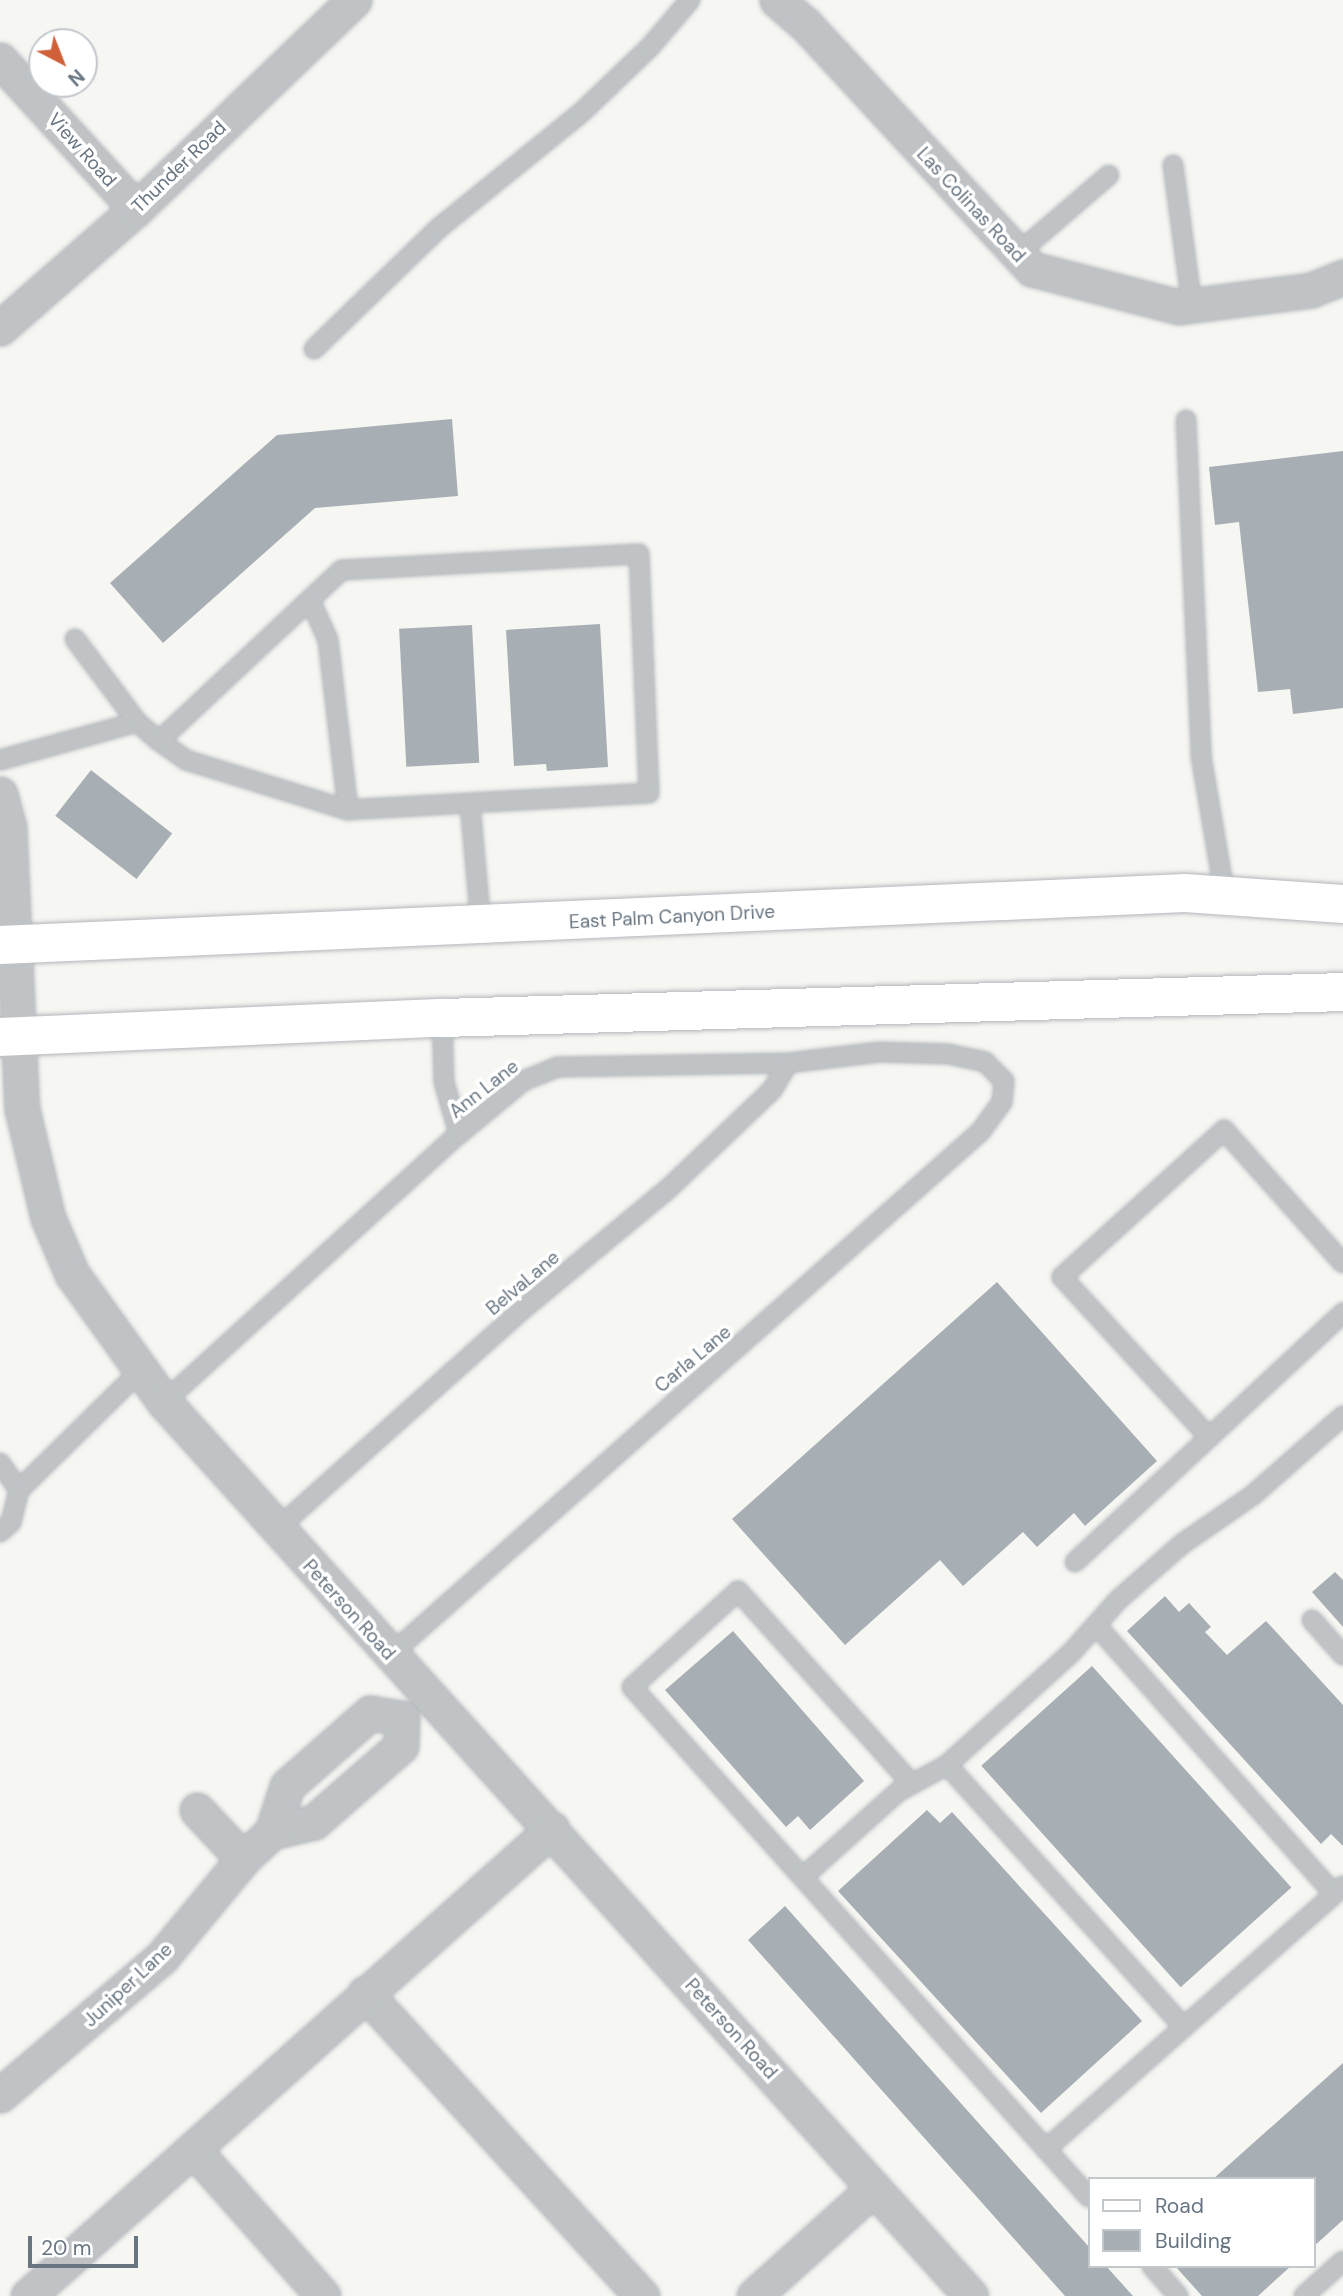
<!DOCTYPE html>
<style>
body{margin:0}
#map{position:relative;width:1343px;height:2296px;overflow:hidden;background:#f6f6f3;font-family:"DM Sans",sans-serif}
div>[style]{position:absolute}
.building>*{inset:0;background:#a8afb4;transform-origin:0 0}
.roads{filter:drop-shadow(0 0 2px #b3b7ba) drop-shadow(0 0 2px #b3b7ba)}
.service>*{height:18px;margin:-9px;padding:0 9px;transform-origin:9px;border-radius:9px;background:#bfc3c6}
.minor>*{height:33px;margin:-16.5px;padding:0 16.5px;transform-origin:16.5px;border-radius:16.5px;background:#bfc3c6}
.primary>*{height:38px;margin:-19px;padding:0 19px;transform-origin:19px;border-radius:19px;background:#fff}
span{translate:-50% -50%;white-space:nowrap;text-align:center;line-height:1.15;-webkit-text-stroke:7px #fff;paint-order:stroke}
.street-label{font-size:19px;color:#687581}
.legend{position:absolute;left:1088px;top:2177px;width:228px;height:91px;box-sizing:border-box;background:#fff;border:2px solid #c3c8cd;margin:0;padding:9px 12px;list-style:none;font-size:21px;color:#687581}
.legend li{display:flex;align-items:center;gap:14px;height:35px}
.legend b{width:35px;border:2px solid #c3c8cd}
.north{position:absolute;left:28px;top:28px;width:70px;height:70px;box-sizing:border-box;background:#fff;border:2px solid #c3c8cd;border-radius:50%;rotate:138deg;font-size:19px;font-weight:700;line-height:28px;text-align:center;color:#687581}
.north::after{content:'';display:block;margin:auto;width:24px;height:32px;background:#d06039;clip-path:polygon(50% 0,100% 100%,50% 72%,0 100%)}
.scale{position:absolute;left:28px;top:2236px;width:110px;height:32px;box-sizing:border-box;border:4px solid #687581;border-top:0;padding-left:9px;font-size:21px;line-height:24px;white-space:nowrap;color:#687581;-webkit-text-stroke:5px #fff;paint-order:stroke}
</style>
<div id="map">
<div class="building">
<i style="clip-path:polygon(452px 419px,458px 496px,315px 508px,163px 643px,110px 583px,277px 435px)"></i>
<i style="clip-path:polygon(1343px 451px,1343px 708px,1293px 714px,1290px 689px,1258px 692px,1239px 522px,1215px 525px,1209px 467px)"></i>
<i style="clip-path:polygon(600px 624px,608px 767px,547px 771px,546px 764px,514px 766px,506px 630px)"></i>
<i style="left:472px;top:625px;width:138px;height:73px;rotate:87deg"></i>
<i style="left:91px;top:770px;width:103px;height:58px;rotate:38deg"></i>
<i style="clip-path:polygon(997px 1282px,1157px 1461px,1085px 1526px,1074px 1513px,1037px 1547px,1023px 1532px,963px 1586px,940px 1560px,845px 1645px,732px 1519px)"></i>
<i style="clip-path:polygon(1335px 1572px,1343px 1580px,1343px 1627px,1312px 1592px)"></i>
<i style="clip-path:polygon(1165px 1596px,1179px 1612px,1189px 1603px,1211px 1627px,1205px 1632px,1227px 1655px,1266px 1621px,1343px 1705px,1343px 1846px,1331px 1834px,1321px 1844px,1127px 1631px)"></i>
<i style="clip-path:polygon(733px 1631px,864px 1781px,810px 1830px,798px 1816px,786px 1827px,665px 1690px)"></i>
<i style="left:1092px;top:1666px;width:298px;height:149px;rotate:48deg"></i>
<i style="clip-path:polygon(927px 1810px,940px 1823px,952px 1812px,1142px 2021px,1041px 2113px,838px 1891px)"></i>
<i style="clip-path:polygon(785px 1906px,1089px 2247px,1089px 2266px,1106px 2266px,1133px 2296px,1065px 2296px,748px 1940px)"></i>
<i style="clip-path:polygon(1343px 2063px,1343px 2220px,1313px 2247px,1313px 2179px,1213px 2179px)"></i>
<i style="clip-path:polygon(1175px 2266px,1291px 2266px,1258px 2296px,1202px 2296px)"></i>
</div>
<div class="roads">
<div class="service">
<i style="left:1173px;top:165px;width:142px;rotate:82.3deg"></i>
<i style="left:1017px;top:254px;width:121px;rotate:-40.7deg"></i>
<i style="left:314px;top:349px;width:175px;rotate:-44.1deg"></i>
<i style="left:440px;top:227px;width:181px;rotate:-39deg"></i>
<i style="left:581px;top:113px;width:95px;rotate:-43.7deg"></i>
<i style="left:650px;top:47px;width:62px;rotate:-49.6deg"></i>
<i style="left:1186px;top:420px;width:336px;rotate:87.4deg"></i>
<i style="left:1201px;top:756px;width:142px;rotate:80.3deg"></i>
<i style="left:75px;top:639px;width:104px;rotate:53.2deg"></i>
<i style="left:159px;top:741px;width:33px;rotate:35deg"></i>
<i style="left:186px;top:760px;width:170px;rotate:17.2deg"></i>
<i style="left:0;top:760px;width:142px;rotate:-15.5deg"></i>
<i style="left:137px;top:722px;width:29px;rotate:41deg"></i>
<i style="left:159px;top:741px;width:250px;rotate:-43.1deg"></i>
<i style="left:342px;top:570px;width:297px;rotate:-3.1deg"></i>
<i style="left:639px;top:554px;width:239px;rotate:87.6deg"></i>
<i style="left:649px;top:793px;width:301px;rotate:176.8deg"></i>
<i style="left:348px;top:810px;width:171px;rotate:-96.7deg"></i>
<i style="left:328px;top:640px;width:42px;rotate:-114.1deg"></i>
<i style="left:470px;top:804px;width:122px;rotate:84.8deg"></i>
<i style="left:442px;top:1018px;width:64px;rotate:88.2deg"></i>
<i style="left:444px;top:1082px;width:54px;rotate:73.9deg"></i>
<i style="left:164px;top:1402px;width:399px;rotate:-42.3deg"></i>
<i style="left:459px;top:1134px;width:83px;rotate:-39.6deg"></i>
<i style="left:523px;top:1081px;width:37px;rotate:-22deg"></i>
<i style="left:557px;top:1067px;width:231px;rotate:-1deg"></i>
<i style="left:788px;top:1063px;width:92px;rotate:-6.9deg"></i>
<i style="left:879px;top:1052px;width:69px;rotate:1.7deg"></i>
<i style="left:948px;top:1054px;width:38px;rotate:12deg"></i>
<i style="left:985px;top:1062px;width:27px;rotate:45deg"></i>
<i style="left:1004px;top:1081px;width:21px;rotate:95deg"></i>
<i style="left:1002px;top:1102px;width:37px;rotate:126deg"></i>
<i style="left:980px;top:1132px;width:790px;rotate:138.44deg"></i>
<i style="left:1208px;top:1436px;width:216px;rotate:-132.6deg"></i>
<i style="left:1062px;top:1277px;width:219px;rotate:-42.2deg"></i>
<i style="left:1224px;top:1130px;width:178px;rotate:48.2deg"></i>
<i style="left:0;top:1463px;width:33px;rotate:55deg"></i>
<i style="left:19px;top:1490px;width:168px;rotate:-44.5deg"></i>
<i style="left:277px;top:1529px;width:338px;rotate:-41.8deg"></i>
<i style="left:529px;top:1304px;width:180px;rotate:-39.6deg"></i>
<i style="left:668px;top:1189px;width:144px;rotate:-43.6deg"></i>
<i style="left:772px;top:1090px;width:31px;rotate:-59deg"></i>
<i style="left:0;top:1532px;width:15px;rotate:-42deg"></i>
<i style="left:11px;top:1522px;width:33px;rotate:-76deg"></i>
<i style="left:1075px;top:1562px;width:366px;rotate:-42.9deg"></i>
<i style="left:1312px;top:1620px;width:47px;rotate:48.5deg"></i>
<i style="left:1096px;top:1625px;width:359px;rotate:48.5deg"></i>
<i style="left:1334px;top:1894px;width:12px;rotate:-42deg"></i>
<i style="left:947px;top:1765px;width:353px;rotate:47.9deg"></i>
<i style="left:912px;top:1784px;width:260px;rotate:-132deg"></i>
<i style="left:738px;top:1591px;width:143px;rotate:137.8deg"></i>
<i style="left:632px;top:1687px;width:685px;rotate:48.14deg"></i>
<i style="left:803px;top:1877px;width:129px;rotate:-41.9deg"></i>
<i style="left:899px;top:1791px;width:55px;rotate:-28.4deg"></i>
<i style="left:947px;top:1765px;width:167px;rotate:-42.1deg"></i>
<i style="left:1071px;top:1653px;width:71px;rotate:-48.4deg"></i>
<i style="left:1118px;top:1600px;width:85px;rotate:-41.2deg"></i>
<i style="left:1182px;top:1544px;width:86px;rotate:-34.6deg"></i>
<i style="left:1253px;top:1495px;width:120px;rotate:-41.3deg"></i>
<i style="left:1046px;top:2149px;width:385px;rotate:-41.5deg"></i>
<i style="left:1152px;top:2266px;width:40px;rotate:49deg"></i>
<i style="left:1304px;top:2296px;width:52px;rotate:-41.9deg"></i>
</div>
<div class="minor">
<i style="left:777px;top:0;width:37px;rotate:41deg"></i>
<i style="left:805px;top:24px;width:334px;rotate:47.2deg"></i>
<i style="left:1032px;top:269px;width:152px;rotate:14.5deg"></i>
<i style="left:1179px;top:307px;width:133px;rotate:-7.3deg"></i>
<i style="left:1311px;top:290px;width:35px;rotate:-22deg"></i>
<i style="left:0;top:60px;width:202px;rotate:47.6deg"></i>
<i style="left:0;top:328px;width:181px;rotate:-41.2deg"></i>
<i style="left:136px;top:209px;width:302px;rotate:-43.8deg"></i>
<i style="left:0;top:794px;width:34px;rotate:75deg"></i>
<i style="left:9px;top:827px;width:282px;rotate:87.4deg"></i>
<i style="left:22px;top:1109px;width:112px;rotate:76.6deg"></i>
<i style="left:48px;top:1218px;width:61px;rotate:66.8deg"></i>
<i style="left:72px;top:1274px;width:158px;rotate:54.3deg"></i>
<i style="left:164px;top:1402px;width:1204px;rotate:47.93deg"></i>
<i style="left:370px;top:1713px;width:32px;rotate:9deg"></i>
<i style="left:402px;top:1718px;width:28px;rotate:92deg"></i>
<i style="left:401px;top:1746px;width:116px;rotate:138.9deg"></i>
<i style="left:314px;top:1822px;width:43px;rotate:166.6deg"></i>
<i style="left:272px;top:1832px;width:48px;rotate:-71.9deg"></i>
<i style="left:287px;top:1786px;width:111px;rotate:-41.3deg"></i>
<i style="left:197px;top:1810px;width:67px;rotate:46.8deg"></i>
<i style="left:365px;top:1993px;width:411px;rotate:47.6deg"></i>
<i style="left:0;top:2095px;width:213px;rotate:-40.4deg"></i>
<i style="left:162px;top:1957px;width:127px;rotate:-50.4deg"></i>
<i style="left:243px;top:1859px;width:40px;rotate:-43deg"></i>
<i style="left:193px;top:2149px;width:196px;rotate:48.5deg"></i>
<i style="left:28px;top:2296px;width:702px;rotate:-41.71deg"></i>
<i style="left:754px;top:2296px;width:161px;rotate:-42deg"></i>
</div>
<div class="primary">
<i style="left:0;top:945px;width:1186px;rotate:-2.51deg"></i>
<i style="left:1185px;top:893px;width:158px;rotate:4deg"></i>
<i style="left:0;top:1037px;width:442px;rotate:-2.5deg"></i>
<i style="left:442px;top:1018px;width:901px;rotate:-1.65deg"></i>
</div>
</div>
<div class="street-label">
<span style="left:82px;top:150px;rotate:48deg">View Road</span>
<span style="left:179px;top:167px;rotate:-44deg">Thunder Road</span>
<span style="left:971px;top:205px;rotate:47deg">Las Colinas Road</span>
<span style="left:672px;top:917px;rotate:-3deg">East Palm Canyon Drive</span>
<span style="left:484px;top:1089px;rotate:-38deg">Ann Lane</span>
<span style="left:523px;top:1283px;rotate:-40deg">BelvaLane</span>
<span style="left:693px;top:1359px;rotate:-40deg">Carla Lane</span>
<span style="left:349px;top:1610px;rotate:48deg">Peterson Road</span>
<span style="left:128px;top:1985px;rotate:-43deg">Juniper Lane</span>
<span style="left:731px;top:2029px;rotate:48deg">Peterson Road</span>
</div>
<ul class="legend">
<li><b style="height:9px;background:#fff"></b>Road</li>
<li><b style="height:19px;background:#a8afb4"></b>Building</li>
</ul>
<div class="north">N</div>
<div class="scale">20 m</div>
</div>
